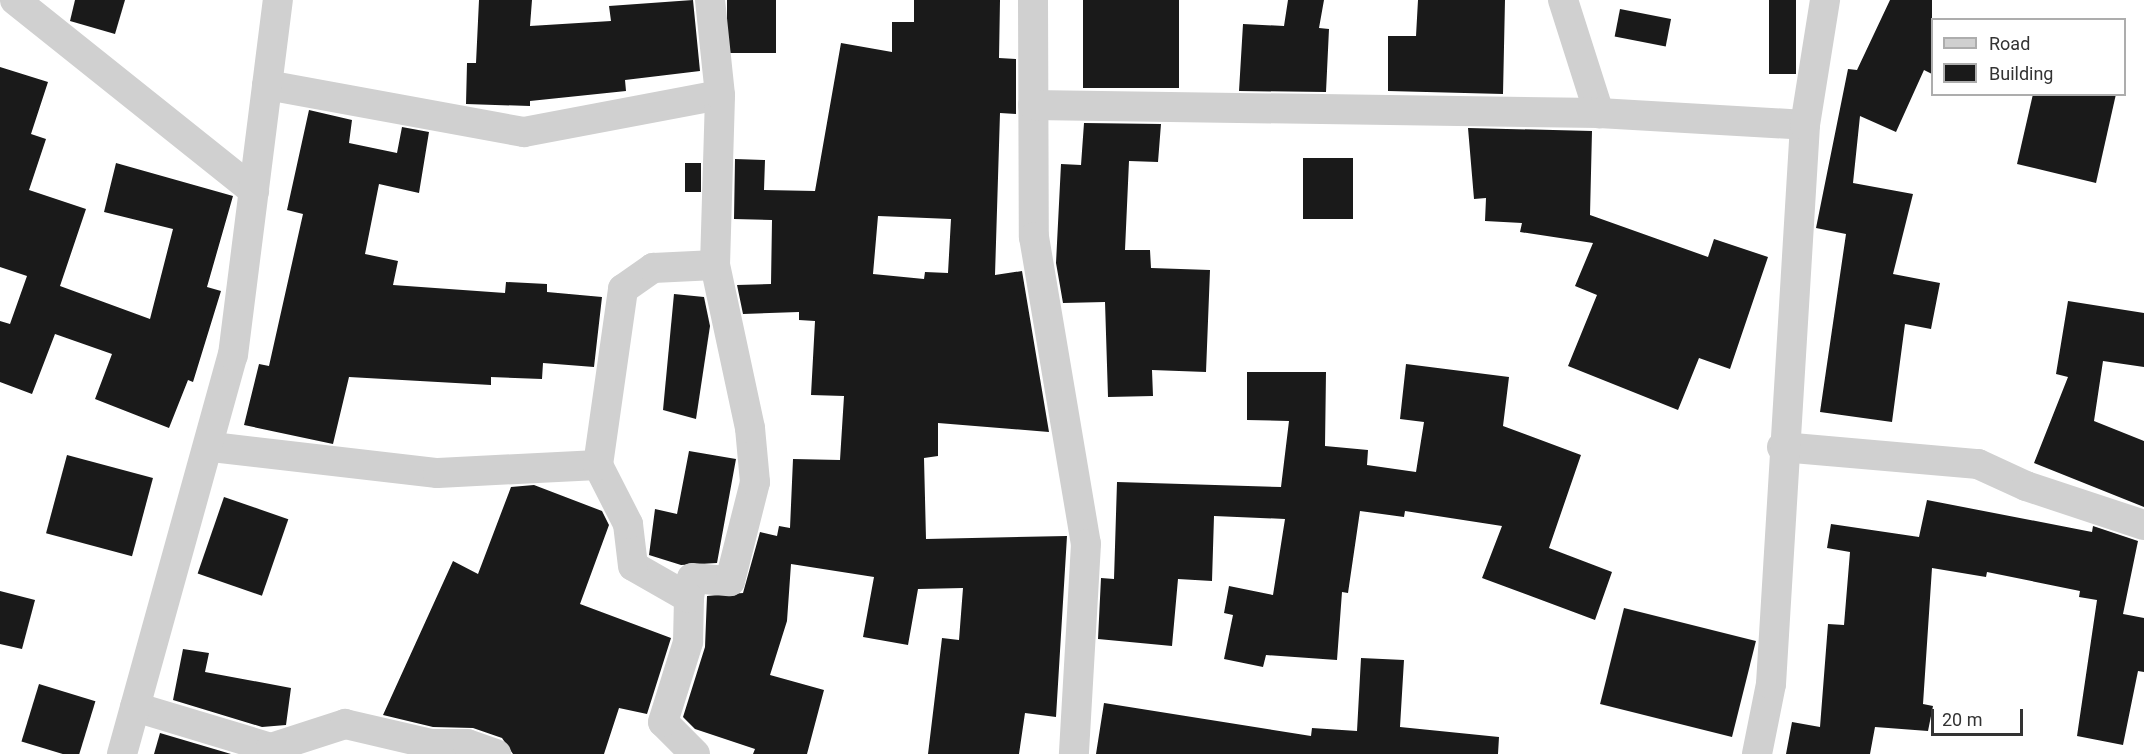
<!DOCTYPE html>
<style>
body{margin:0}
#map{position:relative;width:2144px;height:754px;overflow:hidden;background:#fff;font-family:Roboto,sans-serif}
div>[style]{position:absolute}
.building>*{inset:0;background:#1a1a1a;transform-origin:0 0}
.street>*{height:30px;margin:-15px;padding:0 15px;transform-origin:15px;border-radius:15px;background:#d0d0d0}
span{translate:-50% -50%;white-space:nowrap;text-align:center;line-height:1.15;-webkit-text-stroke:6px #fff;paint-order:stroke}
.legend{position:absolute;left:1931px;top:18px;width:195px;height:78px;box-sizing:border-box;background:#fff;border:2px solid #adadad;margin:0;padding:8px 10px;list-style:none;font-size:18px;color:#333}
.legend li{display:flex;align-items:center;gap:12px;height:30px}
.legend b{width:30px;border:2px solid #adadad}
.scale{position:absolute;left:1931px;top:709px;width:92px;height:27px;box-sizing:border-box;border:3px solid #333;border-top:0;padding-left:8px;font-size:18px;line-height:21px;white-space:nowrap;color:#333;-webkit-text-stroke:4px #fff;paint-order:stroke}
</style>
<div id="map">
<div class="building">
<i style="clip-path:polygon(75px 0,125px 0,115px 34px,70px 21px)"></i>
<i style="clip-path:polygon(479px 0,532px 0,530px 26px,611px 21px,609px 6px,693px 0,700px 71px,625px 80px,626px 91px,530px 101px,530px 106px,466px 104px,467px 63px,476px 63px)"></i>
<i style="left:727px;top:0;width:49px;height:53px"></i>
<i style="clip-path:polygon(evenodd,914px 0,1000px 0,999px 58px,1016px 59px,1016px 114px,1000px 113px,995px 275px,1022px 271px,1049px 432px,938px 423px,938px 456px,924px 458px,926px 539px,1067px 536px,1056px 717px,1025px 713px,1019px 754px,928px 754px,942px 638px,959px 640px,963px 588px,918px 589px,908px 645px,863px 637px,874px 577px,791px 564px,787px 621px,770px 675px,824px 690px,807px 754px,753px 754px,755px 749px,695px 729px,683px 717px,705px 647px,707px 596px,743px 593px,760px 532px,777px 536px,779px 526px,790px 528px,793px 459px,840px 460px,844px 396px,811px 395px,815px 321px,799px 320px,799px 312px,743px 314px,737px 285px,771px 284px,772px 220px,734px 219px,735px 159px,765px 160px,764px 190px,815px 191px,841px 43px,892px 52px,892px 22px,914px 22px,914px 0,878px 216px,951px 219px,948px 273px,925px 272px,924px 279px,873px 274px,878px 216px)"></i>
<i style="left:1083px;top:0;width:96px;height:88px"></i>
<i style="clip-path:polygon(1288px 0,1324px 0,1319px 28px,1329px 29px,1326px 92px,1239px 91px,1243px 24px,1284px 26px)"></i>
<i style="clip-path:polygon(1418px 0,1505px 0,1503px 94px,1388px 91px,1388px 36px,1416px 36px)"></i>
<i style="left:1769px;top:0;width:27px;height:74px"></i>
<i style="clip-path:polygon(1890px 0,1932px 0,1932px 74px,1924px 70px,1896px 132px,1860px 116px,1853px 183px,1913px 194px,1893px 274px,1940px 283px,1931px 329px,1905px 324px,1892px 422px,1820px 412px,1846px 234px,1816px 228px,1848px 69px,1857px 70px)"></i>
<i style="left:1620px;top:9px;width:52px;height:28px;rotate:11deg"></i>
<i style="clip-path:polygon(0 67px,48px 82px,31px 134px,46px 139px,29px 190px,86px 209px,60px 286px,150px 319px,173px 229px,104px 212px,116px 163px,233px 196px,207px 287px,221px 291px,193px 382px,188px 380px,169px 428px,95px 399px,112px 354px,55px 334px,32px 394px,0 382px,0 321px,10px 324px,27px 276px,0 267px)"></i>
<i style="clip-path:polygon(2033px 94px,2116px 94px,2096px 183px,2017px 164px)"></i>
<i style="clip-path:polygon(309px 110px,352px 120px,349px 143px,397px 153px,402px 127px,429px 132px,419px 193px,379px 184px,365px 254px,398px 261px,393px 285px,505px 293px,506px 282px,547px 284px,547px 292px,602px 297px,594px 367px,543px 363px,542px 379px,491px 377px,491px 385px,349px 377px,333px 444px,244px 425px,259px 364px,269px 366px,303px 214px,287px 210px)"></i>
<i style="clip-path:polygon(1084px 123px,1161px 124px,1158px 162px,1129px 161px,1125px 250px,1150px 250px,1151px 268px,1210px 270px,1206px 372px,1152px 370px,1153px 396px,1108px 397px,1105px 302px,1063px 303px,1056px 263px,1061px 164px,1081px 165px)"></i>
<i style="clip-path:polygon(1468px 128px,1592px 131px,1590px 215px,1708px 257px,1714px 239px,1768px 257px,1730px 369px,1699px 358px,1678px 410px,1568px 366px,1597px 295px,1575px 286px,1593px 243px,1520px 232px,1522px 223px,1485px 221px,1486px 198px,1474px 199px)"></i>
<i style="left:1303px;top:158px;width:50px;height:61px"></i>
<i style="left:685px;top:163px;width:16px;height:29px"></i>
<i style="clip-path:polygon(674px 294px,704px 297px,710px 326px,696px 419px,663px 410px)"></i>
<i style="clip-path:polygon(2068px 301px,2144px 313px,2144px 367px,2103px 361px,2094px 421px,2144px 441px,2144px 507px,2034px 463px,2068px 377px,2056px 374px)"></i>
<i style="clip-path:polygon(1406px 364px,1509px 377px,1503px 426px,1581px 455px,1549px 548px,1612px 572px,1595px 620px,1482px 578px,1502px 526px,1405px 511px,1404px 517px,1360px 511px,1348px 593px,1342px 592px,1337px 660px,1266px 655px,1263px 667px,1224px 659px,1233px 615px,1224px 613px,1229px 586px,1273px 595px,1285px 519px,1214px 516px,1212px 581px,1178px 579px,1172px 646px,1098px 639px,1101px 578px,1114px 579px,1117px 482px,1281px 487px,1289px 421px,1247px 420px,1247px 372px,1326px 372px,1325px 446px,1368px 450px,1367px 465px,1416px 472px,1424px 422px,1400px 419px)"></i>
<i style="clip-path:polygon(689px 451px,736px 459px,717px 563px,681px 565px,649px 555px,655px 509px,677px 514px)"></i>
<i style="left:67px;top:455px;width:89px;height:81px;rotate:15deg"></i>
<i style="clip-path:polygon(534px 485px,602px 511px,609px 525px,580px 604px,671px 638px,647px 714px,619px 708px,604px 754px,513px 754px,502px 738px,473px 728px,433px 727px,383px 715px,453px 561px,478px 574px,511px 487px)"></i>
<i style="left:224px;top:497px;width:68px;height:81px;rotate:19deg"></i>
<i style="clip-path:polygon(1927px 500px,2092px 532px,2093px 526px,2138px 541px,2123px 614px,2144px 618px,2144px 672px,2138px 671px,2123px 745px,2077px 736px,2097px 600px,2079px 597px,2080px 591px,1987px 572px,1986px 577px,1932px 568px,1923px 704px,1933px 706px,1928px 731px,1875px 727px,1870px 754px,1786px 754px,1792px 722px,1820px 727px,1828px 624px,1844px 625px,1850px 552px,1827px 548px,1831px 524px,1919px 537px)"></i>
<i style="clip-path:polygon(0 591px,35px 600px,22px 649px,0 644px)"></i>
<i style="left:1624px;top:608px;width:136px;height:99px;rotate:14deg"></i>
<i style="clip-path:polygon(183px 649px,209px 653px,205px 672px,291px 688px,286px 725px,262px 727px,173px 700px)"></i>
<i style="clip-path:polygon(1361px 658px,1404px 660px,1400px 727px,1499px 737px,1498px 754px,1096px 754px,1104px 703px,1311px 736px,1312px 728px,1357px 731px)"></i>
<i style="left:39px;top:684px;width:59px;height:60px;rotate:17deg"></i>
<i style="clip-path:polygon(160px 733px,231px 754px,154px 754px)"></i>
</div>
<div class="street">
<i style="left:15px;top:0;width:306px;rotate:38.6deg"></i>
<i style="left:1033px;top:0;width:237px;rotate:89.8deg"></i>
<i style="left:1034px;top:237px;width:311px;rotate:80.4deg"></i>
<i style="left:1086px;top:544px;width:210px;rotate:93.3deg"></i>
<i style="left:1563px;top:0;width:119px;rotate:72.3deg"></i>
<i style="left:267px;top:85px;width:261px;rotate:10.4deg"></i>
<i style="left:524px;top:132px;width:199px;rotate:-10.7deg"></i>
<i style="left:1033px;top:105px;width:566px;rotate:0.81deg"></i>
<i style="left:1599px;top:113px;width:206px;rotate:3.3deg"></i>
<i style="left:212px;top:447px;width:227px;rotate:6.6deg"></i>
<i style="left:438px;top:473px;width:160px;rotate:-2.9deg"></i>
<i style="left:1782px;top:447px;width:197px;rotate:5deg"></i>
<i style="left:1978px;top:464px;width:53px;rotate:24.6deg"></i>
<i style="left:2026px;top:486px;width:124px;rotate:18.3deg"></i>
<i style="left:689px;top:598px;width:20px;rotate:-81deg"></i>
<i style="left:692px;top:578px;width:38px;rotate:5deg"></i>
<i style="left:730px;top:581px;width:102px;rotate:-75.8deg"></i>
<i style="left:755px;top:482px;width:54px;rotate:-95.3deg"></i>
<i style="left:750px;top:428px;width:167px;rotate:-102.1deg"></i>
<i style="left:135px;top:707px;width:142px;rotate:16.8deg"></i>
<i style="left:271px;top:748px;width:78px;rotate:-18deg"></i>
<i style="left:345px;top:724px;width:88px;rotate:13.1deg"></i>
<i style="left:431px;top:744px;width:36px"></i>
<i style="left:467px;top:744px;width:31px;rotate:19deg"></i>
<i style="left:122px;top:754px;width:414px;rotate:-74.5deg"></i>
<i style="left:233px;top:355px;width:358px;rotate:-82.8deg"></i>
<i style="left:695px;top:754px;width:45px;rotate:-135deg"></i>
<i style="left:663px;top:722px;width:84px;rotate:-72.6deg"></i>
<i style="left:688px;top:642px;width:44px;rotate:-88.7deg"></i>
<i style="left:689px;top:598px;width:64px;rotate:-150.3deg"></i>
<i style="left:633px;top:566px;width:42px;rotate:-96.8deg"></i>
<i style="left:628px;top:524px;width:66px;rotate:-117deg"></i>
<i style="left:598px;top:465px;width:178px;rotate:-81.9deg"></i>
<i style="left:623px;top:289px;width:37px;rotate:-35deg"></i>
<i style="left:653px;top:268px;width:62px;rotate:-2.8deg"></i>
<i style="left:715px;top:265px;width:170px;rotate:-88.3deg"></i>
<i style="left:720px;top:95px;width:96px;rotate:-96deg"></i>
<i style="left:1757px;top:754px;width:71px;rotate:-78.7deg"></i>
<i style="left:1771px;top:684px;width:560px;rotate:-86.52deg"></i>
<i style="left:1805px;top:125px;width:127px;rotate:-80.9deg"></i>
</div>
<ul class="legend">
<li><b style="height:8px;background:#d0d0d0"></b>Road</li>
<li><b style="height:16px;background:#1a1a1a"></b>Building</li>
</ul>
<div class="scale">20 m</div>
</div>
